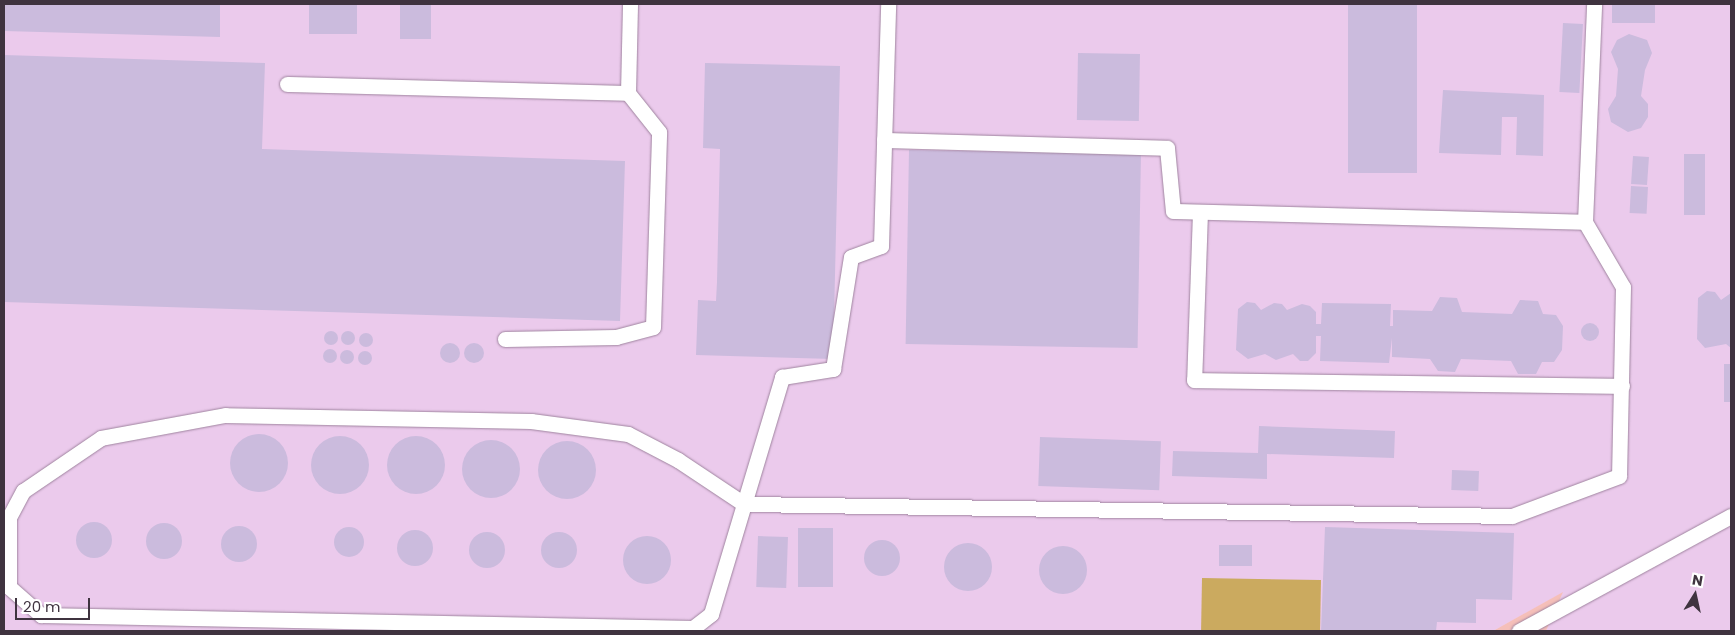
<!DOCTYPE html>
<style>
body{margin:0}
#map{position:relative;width:1735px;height:635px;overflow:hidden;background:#f7d9f7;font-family:Poppins,sans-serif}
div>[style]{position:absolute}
.built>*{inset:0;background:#ebcaec}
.green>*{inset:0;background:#f5bfb9}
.water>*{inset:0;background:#cbaa5f;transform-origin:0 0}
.building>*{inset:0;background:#cbbbdd;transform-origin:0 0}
.round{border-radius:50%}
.roads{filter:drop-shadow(0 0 1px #9f849f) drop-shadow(0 0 1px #9f849f)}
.service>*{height:15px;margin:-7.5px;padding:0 7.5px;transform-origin:7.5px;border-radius:7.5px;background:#fff}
span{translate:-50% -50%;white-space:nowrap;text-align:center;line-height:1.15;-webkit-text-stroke:4px #fff;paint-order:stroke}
.frame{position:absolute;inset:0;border:5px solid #3f333f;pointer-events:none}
.north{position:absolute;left:1670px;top:570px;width:50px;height:50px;-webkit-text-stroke:4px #fff;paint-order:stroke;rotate:10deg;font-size:14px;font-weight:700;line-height:20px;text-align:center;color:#3f333f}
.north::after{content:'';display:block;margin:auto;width:18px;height:22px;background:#3f333f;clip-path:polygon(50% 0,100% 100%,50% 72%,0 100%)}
.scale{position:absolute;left:15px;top:598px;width:75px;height:22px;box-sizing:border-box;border:2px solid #3f333f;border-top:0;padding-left:6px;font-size:15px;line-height:18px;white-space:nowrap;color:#3f333f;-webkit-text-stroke:4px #fff;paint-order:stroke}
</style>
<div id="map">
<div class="built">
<i style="clip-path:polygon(4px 4px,1731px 4px,1731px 631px,1546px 631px,1562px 593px,1493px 631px,4px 631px)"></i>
</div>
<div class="green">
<i style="clip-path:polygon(1563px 592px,1546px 631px,1493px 631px)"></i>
</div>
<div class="water">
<i style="left:1202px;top:578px;width:119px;height:53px;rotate:1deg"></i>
</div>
<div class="building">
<i style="clip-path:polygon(4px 4px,220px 4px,220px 37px,4px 31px)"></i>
<i style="left:309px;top:4px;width:48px;height:30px"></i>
<i style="left:400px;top:4px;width:31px;height:35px"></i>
<i style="left:1348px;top:4px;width:69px;height:169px"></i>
<i style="left:1612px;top:4px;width:43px;height:19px"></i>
<i style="left:1563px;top:23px;width:20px;height:69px;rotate:3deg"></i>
<i style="clip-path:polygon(1629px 34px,1647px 40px,1652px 53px,1645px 70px,1641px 96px,1648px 104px,1648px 117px,1641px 128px,1628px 132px,1611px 122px,1608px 109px,1616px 96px,1618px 69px,1611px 52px,1617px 40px)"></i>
<i style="left:1078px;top:53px;width:62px;height:67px;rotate:1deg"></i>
<i style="clip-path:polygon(4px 55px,265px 63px,262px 149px,625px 161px,620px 321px,4px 302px)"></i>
<i style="clip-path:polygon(705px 63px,840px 66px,833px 359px,696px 355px,698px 300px,716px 301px,717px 282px,720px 149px,703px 148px)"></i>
<i style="clip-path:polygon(1443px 90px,1544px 95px,1543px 156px,1516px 155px,1517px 117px,1502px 117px,1501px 155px,1439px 153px)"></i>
<i style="left:909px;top:150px;width:232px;height:194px;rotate:1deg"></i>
<i style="left:1684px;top:154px;width:21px;height:61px"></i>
<i style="left:1633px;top:156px;width:16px;height:28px;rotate:4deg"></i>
<i style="left:1631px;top:186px;width:17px;height:27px;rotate:3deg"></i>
<i style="clip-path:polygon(1707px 291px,1715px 292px,1721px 300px,1731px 293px,1731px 348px,1726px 344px,1705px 348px,1697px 339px,1698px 298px)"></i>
<i style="clip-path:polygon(1440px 297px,1457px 298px,1462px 312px,1512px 314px,1520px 300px,1538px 301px,1543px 314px,1556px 315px,1563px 326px,1562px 350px,1554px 362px,1542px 362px,1536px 374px,1518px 374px,1511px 361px,1461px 359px,1455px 372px,1438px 371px,1430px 359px,1392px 357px,1392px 338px,1389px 363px,1320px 361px,1321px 336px,1316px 336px,1316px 353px,1308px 361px,1300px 361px,1293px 354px,1276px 360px,1265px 354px,1248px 359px,1236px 350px,1238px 309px,1247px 302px,1255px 303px,1261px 310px,1274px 303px,1282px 304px,1287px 310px,1302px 304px,1310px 306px,1316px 312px,1316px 324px,1321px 324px,1322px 303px,1391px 304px,1390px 326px,1393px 326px,1393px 310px,1432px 311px)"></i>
<i class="round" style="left:1581px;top:323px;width:18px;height:18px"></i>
<i class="round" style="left:341px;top:331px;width:14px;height:14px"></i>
<i class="round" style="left:324px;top:331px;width:14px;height:14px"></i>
<i class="round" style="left:359px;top:333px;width:14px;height:14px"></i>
<i class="round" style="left:464px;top:343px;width:20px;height:20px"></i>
<i class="round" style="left:440px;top:343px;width:20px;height:20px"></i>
<i class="round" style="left:323px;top:349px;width:14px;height:14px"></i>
<i class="round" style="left:340px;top:350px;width:14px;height:14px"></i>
<i class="round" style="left:358px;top:351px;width:14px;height:14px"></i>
<i style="left:1724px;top:364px;width:7px;height:38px"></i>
<i style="clip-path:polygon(1259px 426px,1395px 431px,1394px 458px,1267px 454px,1267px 479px,1172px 476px,1173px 451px,1258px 453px)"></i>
<i class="round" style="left:230px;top:434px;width:58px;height:58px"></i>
<i class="round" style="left:387px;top:436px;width:58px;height:58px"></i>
<i class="round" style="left:311px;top:436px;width:58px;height:58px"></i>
<i style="left:1040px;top:437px;width:121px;height:49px;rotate:2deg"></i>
<i class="round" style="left:462px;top:440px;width:58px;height:58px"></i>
<i class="round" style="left:538px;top:441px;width:58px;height:58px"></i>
<i style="left:1452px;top:470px;width:27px;height:20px;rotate:2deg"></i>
<i class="round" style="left:76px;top:522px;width:36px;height:36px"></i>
<i class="round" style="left:146px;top:523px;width:36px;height:36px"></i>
<i class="round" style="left:221px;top:526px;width:36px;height:36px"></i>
<i style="clip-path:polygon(1325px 527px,1514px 533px,1512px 600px,1476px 599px,1476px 623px,1437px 622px,1436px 631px,1321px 631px)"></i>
<i class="round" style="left:334px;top:527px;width:30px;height:30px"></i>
<i style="left:798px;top:528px;width:35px;height:59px"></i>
<i class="round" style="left:397px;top:530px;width:36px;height:36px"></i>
<i class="round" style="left:469px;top:532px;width:36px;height:36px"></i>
<i class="round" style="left:541px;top:532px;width:36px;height:36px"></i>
<i class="round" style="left:623px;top:536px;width:48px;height:48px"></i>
<i style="left:758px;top:536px;width:30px;height:51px;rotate:2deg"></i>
<i class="round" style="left:864px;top:540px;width:36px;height:36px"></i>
<i class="round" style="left:944px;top:543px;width:48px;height:48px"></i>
<i style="left:1219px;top:545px;width:33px;height:21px"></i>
<i class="round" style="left:1039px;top:546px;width:48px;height:48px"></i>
</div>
<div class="roads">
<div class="service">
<i style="left:287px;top:84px;width:341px;rotate:1.5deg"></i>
<i style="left:628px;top:93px;width:89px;rotate:-88.7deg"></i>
<i style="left:884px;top:140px;width:283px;rotate:1.6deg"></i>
<i style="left:1167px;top:148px;width:63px;rotate:84.6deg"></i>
<i style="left:1173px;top:211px;width:412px;rotate:1.5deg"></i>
<i style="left:1585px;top:222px;width:75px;rotate:59.7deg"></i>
<i style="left:1623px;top:287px;width:189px;rotate:91.2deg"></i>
<i style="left:1619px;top:476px;width:114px;rotate:159.5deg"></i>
<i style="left:1512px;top:516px;width:768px;rotate:-179.1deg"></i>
<i style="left:744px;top:504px;width:79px;rotate:-146.3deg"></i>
<i style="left:678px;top:460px;width:56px;rotate:-152.5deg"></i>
<i style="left:628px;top:434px;width:98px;rotate:-172.4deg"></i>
<i style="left:531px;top:421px;width:306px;rotate:-178.9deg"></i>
<i style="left:225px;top:415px;width:126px;rotate:169.5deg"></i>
<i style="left:101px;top:438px;width:94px;rotate:145.8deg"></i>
<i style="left:23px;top:491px;width:30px;rotate:118deg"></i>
<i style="left:9px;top:517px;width:70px;rotate:90deg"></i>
<i style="left:9px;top:587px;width:43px;rotate:41.2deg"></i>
<i style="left:41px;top:615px;width:652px;rotate:1.14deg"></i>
<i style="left:693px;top:628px;width:23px;rotate:-38deg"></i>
<i style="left:711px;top:614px;width:115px;rotate:-73.3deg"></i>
<i style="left:744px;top:504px;width:133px;rotate:-73.3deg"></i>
<i style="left:782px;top:377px;width:52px;rotate:-8.9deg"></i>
<i style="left:833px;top:369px;width:113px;rotate:-80.9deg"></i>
<i style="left:851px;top:257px;width:32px;rotate:-20deg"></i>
<i style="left:881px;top:246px;width:242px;rotate:-88.3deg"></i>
<i style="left:1200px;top:212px;width:168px;rotate:92deg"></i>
<i style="left:1194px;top:380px;width:428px;rotate:0.8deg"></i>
<i style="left:1585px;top:222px;width:218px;rotate:-87.6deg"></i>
<i style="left:505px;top:339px;width:111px;rotate:-1deg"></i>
<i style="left:616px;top:337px;width:38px;rotate:-15deg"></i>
<i style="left:653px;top:327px;width:195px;rotate:-88.2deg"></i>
<i style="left:659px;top:132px;width:50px;rotate:-128.5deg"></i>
<i style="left:1519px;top:631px;width:241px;rotate:-28.5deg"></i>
</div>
</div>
<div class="frame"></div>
<div class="north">N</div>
<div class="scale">20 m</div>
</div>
